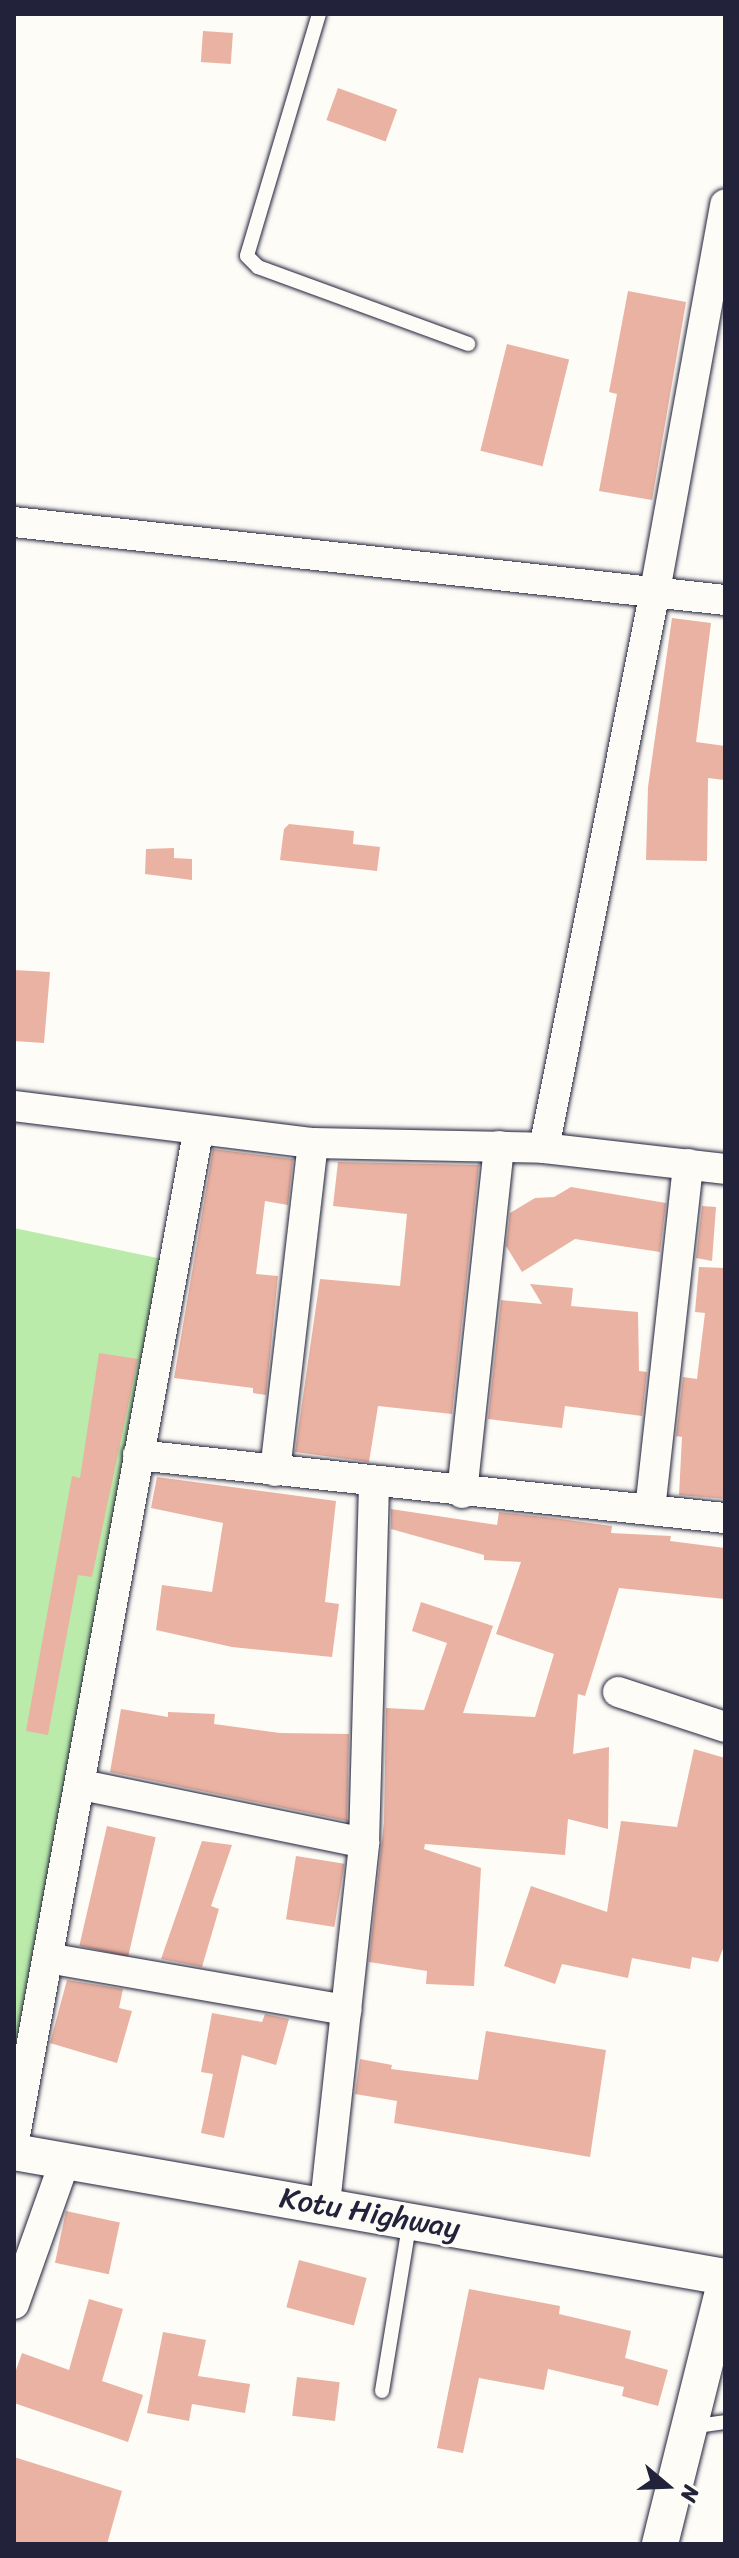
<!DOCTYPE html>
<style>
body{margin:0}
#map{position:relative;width:739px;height:2558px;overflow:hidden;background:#fdfcf7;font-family:Sriracha,sans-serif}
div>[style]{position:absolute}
.green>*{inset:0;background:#baebab}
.building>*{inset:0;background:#eab2a2;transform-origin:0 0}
.roads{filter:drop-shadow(0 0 2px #22223b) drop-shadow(0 0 2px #22223b)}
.service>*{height:14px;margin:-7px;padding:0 7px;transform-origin:7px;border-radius:7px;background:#fdfcf7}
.minor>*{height:30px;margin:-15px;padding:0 15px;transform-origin:15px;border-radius:15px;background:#fdfcf7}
.tertiary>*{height:36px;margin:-18px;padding:0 18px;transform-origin:18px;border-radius:18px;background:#fdfcf7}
span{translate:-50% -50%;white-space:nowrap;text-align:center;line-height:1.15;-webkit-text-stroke:6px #fdfcf7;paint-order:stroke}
.street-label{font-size:30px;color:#22223b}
.frame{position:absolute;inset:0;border:16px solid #22223b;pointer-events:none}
.north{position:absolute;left:627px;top:2446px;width:80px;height:80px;-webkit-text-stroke:6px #fdfcf7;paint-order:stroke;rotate:109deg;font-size:22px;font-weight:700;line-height:32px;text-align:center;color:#22223b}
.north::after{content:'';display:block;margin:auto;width:28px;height:36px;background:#22223b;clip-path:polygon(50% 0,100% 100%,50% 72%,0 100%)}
</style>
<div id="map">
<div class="green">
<i style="clip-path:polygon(14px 1228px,162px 1259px,14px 2055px)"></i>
</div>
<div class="building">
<i style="left:203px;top:31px;width:30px;height:31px;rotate:4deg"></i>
<i style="left:338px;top:88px;width:63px;height:34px;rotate:20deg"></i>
<i style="clip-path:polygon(628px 291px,686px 302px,652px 500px,599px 491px,617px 394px,609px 392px)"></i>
<i style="left:507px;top:344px;width:64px;height:110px;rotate:14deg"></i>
<i style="clip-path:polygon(672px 618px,711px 623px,696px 742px,725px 746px,725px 780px,708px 778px,707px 861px,646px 860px,648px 787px)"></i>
<i style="clip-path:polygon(289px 824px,354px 831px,353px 844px,380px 847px,377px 871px,280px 860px,284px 829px)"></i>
<i style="clip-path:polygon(174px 848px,174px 858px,192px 859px,192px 880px,145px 874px,146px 849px)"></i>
<i style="clip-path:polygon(14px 970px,50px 972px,44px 1043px,14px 1041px)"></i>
<i style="clip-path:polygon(213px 1149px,293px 1159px,288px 1205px,265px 1201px,256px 1274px,278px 1276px,266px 1395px,253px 1393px,253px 1388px,174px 1378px)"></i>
<i style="clip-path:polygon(338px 1162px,479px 1165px,452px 1414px,378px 1406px,369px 1462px,295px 1452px,320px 1279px,400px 1286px,407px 1214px,333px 1206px)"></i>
<i style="clip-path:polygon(571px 1187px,666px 1203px,660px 1252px,575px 1239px,522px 1272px,506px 1246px,510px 1213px,535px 1198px,554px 1197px)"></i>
<i style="clip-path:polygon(702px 1206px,716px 1207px,712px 1261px,696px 1258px)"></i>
<i style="clip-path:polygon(699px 1267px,725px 1268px,725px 1499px,679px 1495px,682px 1437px,676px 1436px,683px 1377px,697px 1379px,705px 1313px,695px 1312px)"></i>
<i style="clip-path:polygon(530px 1284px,573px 1288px,571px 1306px,638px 1312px,639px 1371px,647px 1372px,642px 1416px,565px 1406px,562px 1428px,488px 1419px,501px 1300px,542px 1304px)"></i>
<i style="clip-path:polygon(99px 1353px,138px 1359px,92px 1577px,78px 1575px,48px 1735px,26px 1731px,72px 1476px,80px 1478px)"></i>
<i style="clip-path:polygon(157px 1477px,336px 1501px,325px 1602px,339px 1604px,332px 1657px,232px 1647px,156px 1630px,162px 1585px,212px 1592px,223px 1523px,151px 1508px)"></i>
<i style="clip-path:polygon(391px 1509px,497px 1525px,499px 1512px,553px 1518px,612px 1526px,611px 1533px,671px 1536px,670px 1541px,725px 1548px,725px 1599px,619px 1588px,585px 1696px,578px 1694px,573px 1754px,609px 1747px,608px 1829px,568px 1819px,565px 1855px,425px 1844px,424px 1849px,481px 1868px,474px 1986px,426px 1984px,427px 1971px,369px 1962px,384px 1822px,386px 1708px,424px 1710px,447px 1643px,412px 1631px,421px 1602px,493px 1626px,463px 1713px,535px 1717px,554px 1654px,496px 1634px,521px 1562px,484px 1560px,484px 1555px,391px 1529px)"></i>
<i style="clip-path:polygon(121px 1709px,168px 1717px,168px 1712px,215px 1714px,214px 1724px,280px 1733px,349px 1734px,347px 1821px,110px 1772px)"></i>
<i style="clip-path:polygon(694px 1749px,725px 1758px,725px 1943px,718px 1962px,692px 1957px,690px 1969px,632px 1958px,628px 1978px,562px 1964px,555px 1984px,504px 1966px,531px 1886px,607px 1912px,621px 1821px,677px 1827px)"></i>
<i style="left:107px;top:1826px;width:50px;height:123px;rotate:13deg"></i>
<i style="clip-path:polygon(202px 1841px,232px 1845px,211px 1906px,219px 1909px,202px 1967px,161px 1959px)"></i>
<i style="left:296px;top:1856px;width:49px;height:64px;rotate:9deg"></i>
<i style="clip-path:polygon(67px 1980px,123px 1989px,119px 2008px,132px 2011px,117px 2063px,50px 2043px)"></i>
<i style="clip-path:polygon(212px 2013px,262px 2022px,265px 2014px,289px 2019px,276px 2065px,242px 2055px,224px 2138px,201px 2133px,213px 2074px,201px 2072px)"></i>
<i style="clip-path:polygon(486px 2031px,606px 2050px,590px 2157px,394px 2123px,397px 2101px,355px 2094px,360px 2059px,392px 2065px,391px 2069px,478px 2080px)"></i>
<i style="left:66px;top:2211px;width:55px;height:53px;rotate:12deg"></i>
<i style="left:299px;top:2260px;width:70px;height:49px;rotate:15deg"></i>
<i style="clip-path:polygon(469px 2289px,560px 2306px,559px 2314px,631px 2331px,625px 2358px,668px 2370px,658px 2406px,622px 2396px,624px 2387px,548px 2369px,544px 2390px,479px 2378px,463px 2453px,437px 2448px)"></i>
<i style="clip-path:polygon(89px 2299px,123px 2309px,102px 2381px,143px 2395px,128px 2442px,14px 2403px,14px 2376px,22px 2353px,69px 2370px)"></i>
<i style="clip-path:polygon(163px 2332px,206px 2340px,198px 2376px,250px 2384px,245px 2413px,192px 2404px,189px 2421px,147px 2413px)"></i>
<i style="left:297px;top:2377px;width:43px;height:39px;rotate:7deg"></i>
<i style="clip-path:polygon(14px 2457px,122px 2491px,107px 2544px,14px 2544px)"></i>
</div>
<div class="roads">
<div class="service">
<i style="left:319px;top:14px;width:252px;rotate:106.6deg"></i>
<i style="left:247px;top:256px;width:16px;rotate:45deg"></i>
<i style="left:258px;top:267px;width:224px;rotate:20.1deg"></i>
<i style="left:382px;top:2391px;width:173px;rotate:-80.7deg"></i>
<i style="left:690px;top:2427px;width:35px;rotate:-8deg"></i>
</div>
<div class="minor">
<i style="left:14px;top:522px;width:715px;rotate:6.26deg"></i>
<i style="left:14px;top:1106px;width:301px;rotate:7.1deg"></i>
<i style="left:313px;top:1143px;width:231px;rotate:1.2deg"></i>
<i style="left:544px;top:1148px;width:182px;rotate:6.6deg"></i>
<i style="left:544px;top:1148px;width:568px;rotate:-78.73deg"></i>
<i style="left:655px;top:591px;width:393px;rotate:-79.7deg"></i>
<i style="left:138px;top:1455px;width:590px;rotate:6.13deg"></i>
<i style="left:275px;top:1471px;width:330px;rotate:-83.4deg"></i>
<i style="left:462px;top:1493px;width:349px;rotate:-83.9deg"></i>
<i style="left:650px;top:1510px;width:348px;rotate:-83.7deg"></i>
<i style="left:618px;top:1692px;width:113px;rotate:18.1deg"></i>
<i style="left:82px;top:1785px;width:288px;rotate:11.6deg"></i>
<i style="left:48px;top:1958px;width:303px;rotate:9.9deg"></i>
<i style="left:14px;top:2141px;width:1025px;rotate:-79.66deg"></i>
<i style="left:325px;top:2204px;width:363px;rotate:-83.8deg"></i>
<i style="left:364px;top:1843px;width:362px;rotate:-88.4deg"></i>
<i style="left:14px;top:2304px;width:152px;rotate:-70.4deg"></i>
</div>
<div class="tertiary">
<i style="left:14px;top:2152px;width:722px;rotate:9.97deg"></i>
<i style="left:660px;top:2544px;width:269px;rotate:-76deg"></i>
</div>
</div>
<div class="street-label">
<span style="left:370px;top:2213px;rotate:10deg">Kotu Highway</span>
</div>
<div class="frame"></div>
<div class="north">N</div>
</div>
